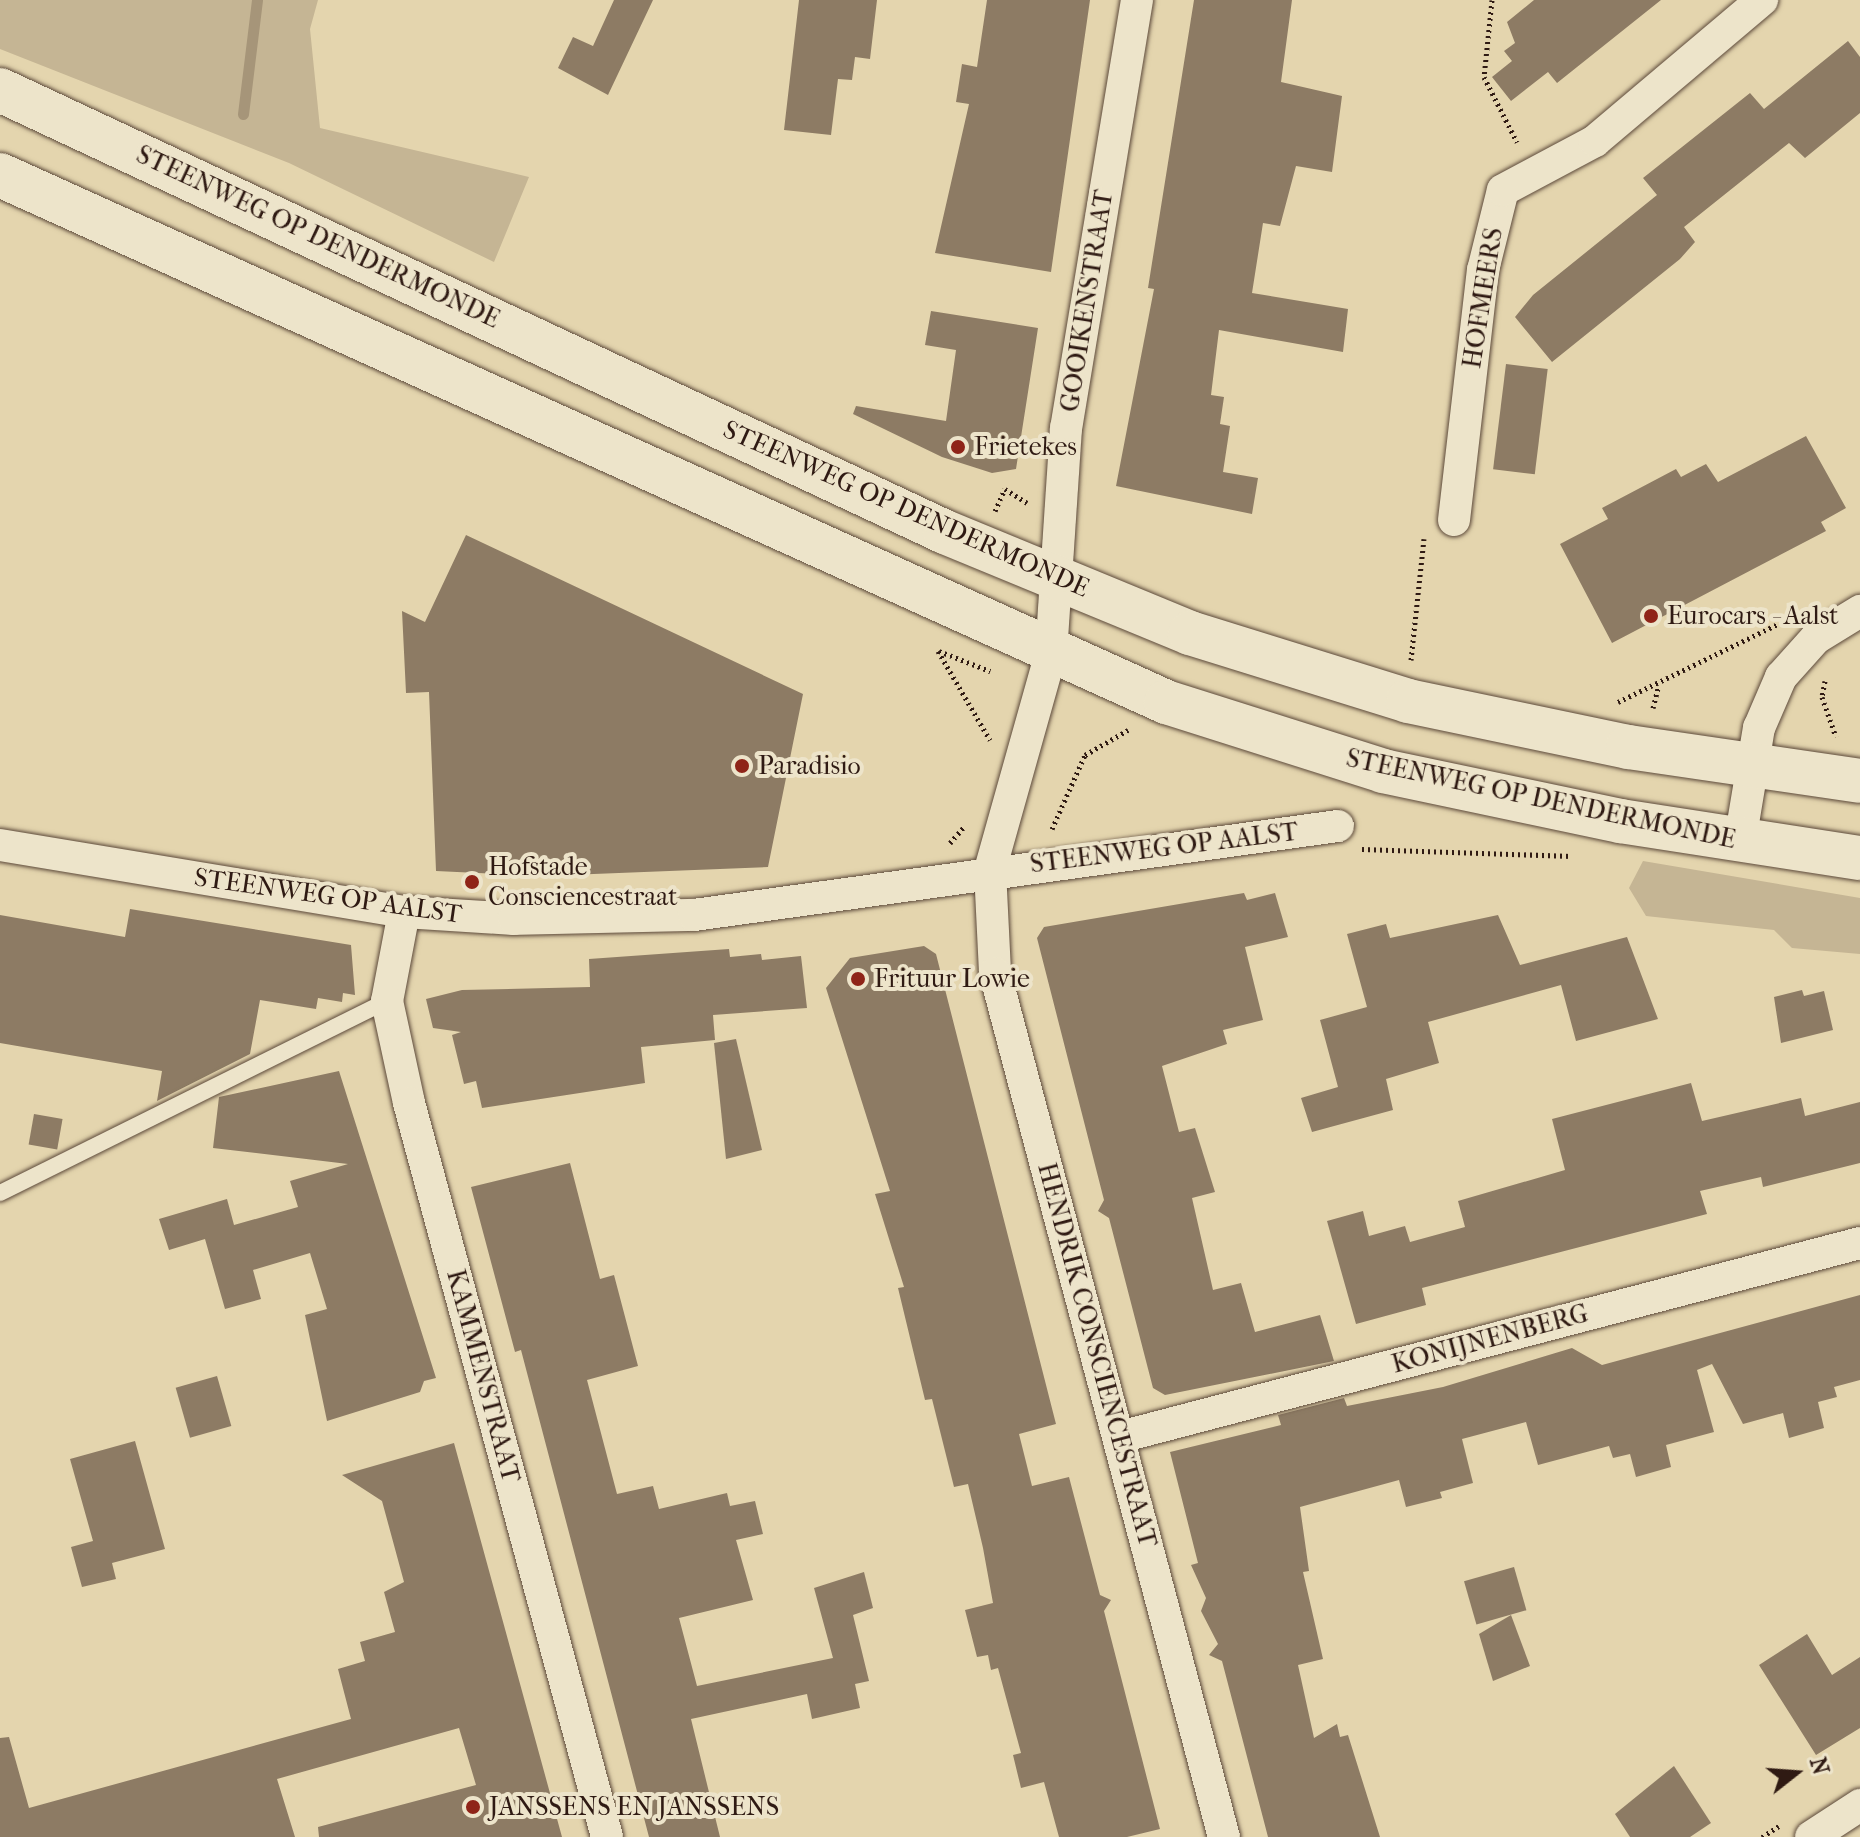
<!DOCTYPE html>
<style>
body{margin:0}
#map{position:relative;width:1860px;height:1837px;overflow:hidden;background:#e4d5ae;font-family:"IM FELL French Canon",serif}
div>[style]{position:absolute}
.green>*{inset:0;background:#c5b594}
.stream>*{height:11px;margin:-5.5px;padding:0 5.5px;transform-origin:5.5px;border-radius:5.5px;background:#a69579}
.building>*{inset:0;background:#8d7b64;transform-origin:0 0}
.path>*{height:5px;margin-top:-2.5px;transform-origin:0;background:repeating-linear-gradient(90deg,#2f1a13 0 2px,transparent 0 6px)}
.roads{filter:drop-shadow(0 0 2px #5c493a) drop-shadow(0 0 2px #5c493a)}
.service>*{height:16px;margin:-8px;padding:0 8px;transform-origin:8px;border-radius:8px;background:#ede4ca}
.minor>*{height:32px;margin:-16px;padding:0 16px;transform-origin:16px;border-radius:16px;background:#ede4ca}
.secondary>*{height:44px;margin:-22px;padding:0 22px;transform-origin:22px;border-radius:22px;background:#ede4ca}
.dots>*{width:22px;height:22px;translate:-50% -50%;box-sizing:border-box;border:4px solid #ede4ca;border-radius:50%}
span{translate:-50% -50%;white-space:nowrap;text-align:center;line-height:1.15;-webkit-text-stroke:8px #ede4ca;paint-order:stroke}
.street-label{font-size:26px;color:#2f1a13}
.poi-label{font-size:26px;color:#2f1a13}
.left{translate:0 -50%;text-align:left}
.north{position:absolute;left:1756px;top:1733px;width:80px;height:80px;-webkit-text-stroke:6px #ede4ca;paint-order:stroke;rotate:73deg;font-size:22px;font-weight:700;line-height:32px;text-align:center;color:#2f1a13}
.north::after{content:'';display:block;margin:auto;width:28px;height:36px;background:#2f1a13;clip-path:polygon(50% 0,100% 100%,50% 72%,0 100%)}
</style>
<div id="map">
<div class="green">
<i style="clip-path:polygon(0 0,318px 0,310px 29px,320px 128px,529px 177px,494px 262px,289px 163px,0 49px)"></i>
<i style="clip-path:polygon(1643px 861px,1860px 898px,1860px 954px,1792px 948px,1774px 930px,1646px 916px,1629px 888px)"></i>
</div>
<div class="stream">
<i style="left:243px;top:114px;width:115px;rotate:-83deg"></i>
</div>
<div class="building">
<i style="clip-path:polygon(614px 0,653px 0,608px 95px,558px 68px,573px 37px,593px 46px)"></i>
<i style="clip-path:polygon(799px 0,877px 0,870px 59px,855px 57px,852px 80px,838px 79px,831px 135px,784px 130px)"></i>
<i style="clip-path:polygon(987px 0,1090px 0,1051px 272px,935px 253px,969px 104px,956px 102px,962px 64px,977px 67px)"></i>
<i style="clip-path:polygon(1194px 0,1292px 0,1281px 82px,1342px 96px,1332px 172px,1296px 166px,1280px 226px,1263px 223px,1252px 293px,1348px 309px,1343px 352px,1219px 330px,1211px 395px,1224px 397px,1220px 424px,1230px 426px,1223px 472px,1258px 478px,1252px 514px,1116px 486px,1154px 289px,1148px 288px)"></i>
<i style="clip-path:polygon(1534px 0,1661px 0,1557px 83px,1548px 72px,1511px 101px,1492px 77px,1512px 61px,1504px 51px,1515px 43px,1507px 22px)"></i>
<i style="clip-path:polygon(1848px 41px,1860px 57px,1860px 113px,1805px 158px,1789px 143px,1684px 227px,1695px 242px,1680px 259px,1552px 362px,1515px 317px,1533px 295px,1657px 195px,1643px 178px,1750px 93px,1764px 109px)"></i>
<i style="clip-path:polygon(931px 311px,1038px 328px,1016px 469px,992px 473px,942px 457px,853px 414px,856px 406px,946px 421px,956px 350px,925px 345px)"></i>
<i style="left:1506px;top:364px;width:42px;height:106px;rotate:7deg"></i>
<i style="clip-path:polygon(1806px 436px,1846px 508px,1821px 522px,1826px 531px,1612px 643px,1560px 544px,1608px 519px,1602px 508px,1676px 469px,1681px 477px,1706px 464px,1718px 482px)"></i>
<i style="clip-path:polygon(466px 535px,803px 694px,768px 867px,543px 876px,436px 871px,429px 692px,406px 693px,402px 611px,425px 622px)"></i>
<i style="clip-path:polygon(1244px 893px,1247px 900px,1275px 893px,1288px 937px,1245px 947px,1263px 1020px,1223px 1030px,1227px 1044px,1162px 1066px,1179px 1132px,1195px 1128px,1215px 1192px,1192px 1198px,1213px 1290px,1241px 1283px,1255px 1332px,1320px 1315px,1334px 1361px,1165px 1395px,1153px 1388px,1109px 1218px,1098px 1211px,1104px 1200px,1037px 938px,1044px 927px)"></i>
<i style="clip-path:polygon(130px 909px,351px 945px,355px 995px,343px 993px,342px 1002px,318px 998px,316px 1009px,260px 1000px,250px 1054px,157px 1101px,162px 1071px,0 1043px,0 915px,125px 937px)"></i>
<i style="clip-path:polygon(1498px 915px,1520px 965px,1627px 937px,1658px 1019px,1576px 1041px,1561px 985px,1428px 1022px,1439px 1063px,1386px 1079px,1393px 1110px,1312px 1132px,1301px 1098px,1338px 1087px,1320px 1020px,1367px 1007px,1347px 934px,1386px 924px,1390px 938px)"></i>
<i style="clip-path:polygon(924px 946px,936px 954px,1056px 1424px,1019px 1434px,1032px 1486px,1069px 1477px,1100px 1595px,1111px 1600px,1104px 1611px,1160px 1829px,1127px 1837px,1059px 1837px,1044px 1782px,1021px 1788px,1013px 1755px,1021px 1753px,998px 1668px,991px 1670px,988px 1655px,977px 1657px,965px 1610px,993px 1603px,983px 1548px,968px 1484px,954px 1487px,932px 1399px,925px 1400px,898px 1288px,904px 1287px,875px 1194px,890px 1191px,826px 988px,850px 958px)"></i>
<i style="clip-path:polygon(729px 949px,730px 957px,761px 954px,762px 960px,801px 956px,807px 1008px,713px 1015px,715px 1040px,641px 1047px,645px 1083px,482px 1108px,476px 1081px,464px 1084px,452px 1035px,461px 1032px,433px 1028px,426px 999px,462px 990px,590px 987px,589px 959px)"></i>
<i style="clip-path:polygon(1802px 990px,1804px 996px,1824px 991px,1833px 1030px,1781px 1043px,1774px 997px)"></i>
<i style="clip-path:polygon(736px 1039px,762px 1150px,726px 1159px,714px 1043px)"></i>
<i style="clip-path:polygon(339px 1071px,436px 1378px,424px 1381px,420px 1392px,327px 1421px,305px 1315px,327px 1309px,310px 1253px,253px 1270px,261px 1299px,225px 1309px,205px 1239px,169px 1250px,159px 1219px,227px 1199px,234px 1225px,298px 1207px,290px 1181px,348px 1164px,213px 1148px,219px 1097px)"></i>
<i style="clip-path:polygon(1691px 1083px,1702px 1121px,1801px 1098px,1805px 1116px,1860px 1102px,1860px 1163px,1763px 1187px,1761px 1177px,1700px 1191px,1707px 1214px,1422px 1288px,1426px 1305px,1356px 1324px,1327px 1221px,1363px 1211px,1369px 1236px,1405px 1226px,1410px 1242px,1465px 1227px,1458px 1201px,1565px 1170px,1552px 1119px)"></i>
<i style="left:34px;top:1114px;width:29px;height:31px;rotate:10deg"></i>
<i style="clip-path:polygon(570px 1163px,600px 1279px,614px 1275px,638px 1366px,587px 1380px,617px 1494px,653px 1486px,659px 1509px,727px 1493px,730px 1506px,755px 1501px,763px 1534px,736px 1540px,753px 1600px,679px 1618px,697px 1686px,833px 1658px,814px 1588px,864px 1572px,873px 1608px,853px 1615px,869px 1681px,855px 1684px,860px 1708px,812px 1719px,807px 1694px,691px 1719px,720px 1837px,649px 1837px,521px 1350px,515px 1352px,471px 1187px)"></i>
<i style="clip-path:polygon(1860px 1295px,1860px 1380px,1834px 1387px,1837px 1397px,1818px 1402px,1824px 1428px,1789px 1438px,1783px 1413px,1743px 1424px,1712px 1364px,1697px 1370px,1714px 1432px,1666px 1445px,1671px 1467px,1636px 1477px,1630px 1454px,1613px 1458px,1609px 1446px,1538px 1465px,1526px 1422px,1462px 1439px,1473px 1483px,1440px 1492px,1442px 1498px,1406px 1507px,1399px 1480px,1300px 1507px,1309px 1571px,1303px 1572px,1323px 1659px,1298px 1665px,1314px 1738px,1337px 1724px,1340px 1737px,1348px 1735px,1380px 1837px,1268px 1837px,1222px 1661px,1209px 1655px,1218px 1644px,1201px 1611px,1206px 1598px,1191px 1565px,1198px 1563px,1170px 1452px,1281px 1425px,1278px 1415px,1344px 1398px,1347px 1406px,1443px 1387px,1572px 1348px,1602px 1365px)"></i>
<i style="left:217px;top:1376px;width:52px;height:43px;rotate:74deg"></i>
<i style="clip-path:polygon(135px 1441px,165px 1549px,112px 1563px,116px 1579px,82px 1587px,71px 1547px,93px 1541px,70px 1459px)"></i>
<i style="clip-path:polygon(454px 1443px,562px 1837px,319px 1837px,318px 1827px,476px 1785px,459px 1728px,277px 1779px,295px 1837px,0 1837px,0 1738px,9px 1737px,29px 1808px,351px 1719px,338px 1669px,365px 1661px,360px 1642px,395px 1632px,384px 1592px,404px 1582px,382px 1501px,342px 1475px)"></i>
<i style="left:1514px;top:1567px;width:45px;height:52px;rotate:74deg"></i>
<i style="clip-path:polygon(1511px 1615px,1530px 1666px,1493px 1681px,1479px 1634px)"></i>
<i style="clip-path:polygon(1807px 1634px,1832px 1675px,1860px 1657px,1860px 1728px,1816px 1755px,1759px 1665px)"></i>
<i style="clip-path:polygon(1674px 1766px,1711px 1823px,1690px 1837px,1630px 1837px,1615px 1814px)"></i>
</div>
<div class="path">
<i style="left:1492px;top:0;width:77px;rotate:95.9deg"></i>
<i style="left:1484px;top:77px;width:73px;rotate:63.1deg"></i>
<i style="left:995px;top:511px;width:24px;rotate:-66deg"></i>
<i style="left:1005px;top:489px;width:26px;rotate:32deg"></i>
<i style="left:938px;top:651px;width:103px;rotate:59.7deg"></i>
<i style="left:939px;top:651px;width:55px;rotate:21.4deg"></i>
<i style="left:1411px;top:660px;width:122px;rotate:-83.9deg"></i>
<i style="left:1825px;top:681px;width:16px;rotate:101deg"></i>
<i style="left:1822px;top:697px;width:42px;rotate:70.7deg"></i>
<i style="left:1618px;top:702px;width:178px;rotate:-26deg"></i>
<i style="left:1653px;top:708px;width:21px;rotate:-76deg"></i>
<i style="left:1052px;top:829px;width:81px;rotate:-66deg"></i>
<i style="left:1085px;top:755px;width:50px;rotate:-30.2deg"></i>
<i style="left:950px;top:843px;width:23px;rotate:-49deg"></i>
<i style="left:1362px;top:849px;width:210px;rotate:1.9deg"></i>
<i style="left:1762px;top:1837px;width:20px;rotate:-33deg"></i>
</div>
<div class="roads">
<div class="service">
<i style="left:0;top:1193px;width:432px;rotate:-26.4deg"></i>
</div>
<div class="minor">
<i style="left:1137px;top:0;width:434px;rotate:99.4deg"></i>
<i style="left:1066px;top:428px;width:225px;rotate:93.8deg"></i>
<i style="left:1051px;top:653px;width:225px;rotate:105.7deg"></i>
<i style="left:990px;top:870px;width:103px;rotate:87.2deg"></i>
<i style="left:995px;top:973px;width:894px;rotate:75.16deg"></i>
<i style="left:1454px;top:520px;width:252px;rotate:-83.4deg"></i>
<i style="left:1483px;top:270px;width:82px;rotate:-76deg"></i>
<i style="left:1503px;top:190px;width:104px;rotate:-28deg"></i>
<i style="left:1595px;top:141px;width:219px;rotate:-40.2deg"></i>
<i style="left:1740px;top:841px;width:115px;rotate:-80.5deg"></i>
<i style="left:1759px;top:728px;width:56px;rotate:-66.7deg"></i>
<i style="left:1781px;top:677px;width:52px;rotate:-48.1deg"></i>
<i style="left:1816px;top:638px;width:52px;rotate:-31.5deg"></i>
<i style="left:0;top:845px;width:410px;rotate:9.4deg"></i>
<i style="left:404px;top:912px;width:110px;rotate:3.6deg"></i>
<i style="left:514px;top:919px;width:180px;rotate:-1.3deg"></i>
<i style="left:694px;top:915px;width:650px;rotate:-7.87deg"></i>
<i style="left:404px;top:912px;width:91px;rotate:100.8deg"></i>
<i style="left:387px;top:1001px;width:104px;rotate:77.8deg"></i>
<i style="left:409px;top:1103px;width:760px;rotate:74.9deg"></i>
<i style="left:1120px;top:1437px;width:765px;rotate:-14.69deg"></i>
<i style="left:1811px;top:1837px;width:59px;rotate:-33.1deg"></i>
</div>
<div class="secondary">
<i style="left:0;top:90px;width:1043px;rotate:25.07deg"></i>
<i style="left:945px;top:532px;width:265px;rotate:22.4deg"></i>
<i style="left:1190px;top:633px;width:228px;rotate:17.3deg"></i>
<i style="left:1408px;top:701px;width:225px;rotate:11.8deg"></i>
<i style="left:1628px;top:747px;width:234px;rotate:8.3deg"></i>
<i style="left:0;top:175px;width:1280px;rotate:24.32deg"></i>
<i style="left:1166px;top:702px;width:228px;rotate:17.6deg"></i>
<i style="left:1383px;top:771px;width:243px;rotate:11.9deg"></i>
<i style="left:1621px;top:821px;width:242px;rotate:8.8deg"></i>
</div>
</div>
<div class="dots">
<i style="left:958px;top:447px;background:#8f2418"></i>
<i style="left:1651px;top:616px;background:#8f2418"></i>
<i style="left:742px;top:766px;background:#8f2418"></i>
<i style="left:472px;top:882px;background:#8f2418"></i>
<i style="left:858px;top:979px;background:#8f2418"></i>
<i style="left:473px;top:1807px;background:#8f2418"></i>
</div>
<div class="street-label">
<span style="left:318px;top:237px;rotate:25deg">STEENWEG OP DENDERMONDE</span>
<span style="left:1483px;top:298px;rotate:-81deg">HOFMEERS</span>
<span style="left:1087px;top:301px;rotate:-81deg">GOOIKENSTRAAT</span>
<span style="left:906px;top:509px;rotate:24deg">STEENWEG OP DENDERMONDE</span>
<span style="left:1541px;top:799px;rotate:12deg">STEENWEG OP DENDERMONDE</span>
<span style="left:1164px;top:848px;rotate:-7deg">STEENWEG OP AALST</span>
<span style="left:328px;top:896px;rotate:8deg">STEENWEG OP AALST</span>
<span style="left:1490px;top:1339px;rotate:-15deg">KONIJNENBERG</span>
<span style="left:1097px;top:1355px;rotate:75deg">HENDRIK CONSCIENCESTRAAT</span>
<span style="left:483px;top:1376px;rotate:75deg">KAMMENSTRAAT</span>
</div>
<div class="poi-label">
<span class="left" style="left:974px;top:447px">Frietekes</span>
<span class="left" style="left:1667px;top:616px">Eurocars - Aalst</span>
<span class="left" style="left:758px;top:766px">Paradisio</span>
<span class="left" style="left:488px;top:882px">Hofstade<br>Consciencestraat</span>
<span class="left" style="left:874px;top:979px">Frituur Lowie</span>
<span class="left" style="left:489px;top:1807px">JANSSENS EN JANSSENS</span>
</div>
<div class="north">N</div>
</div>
